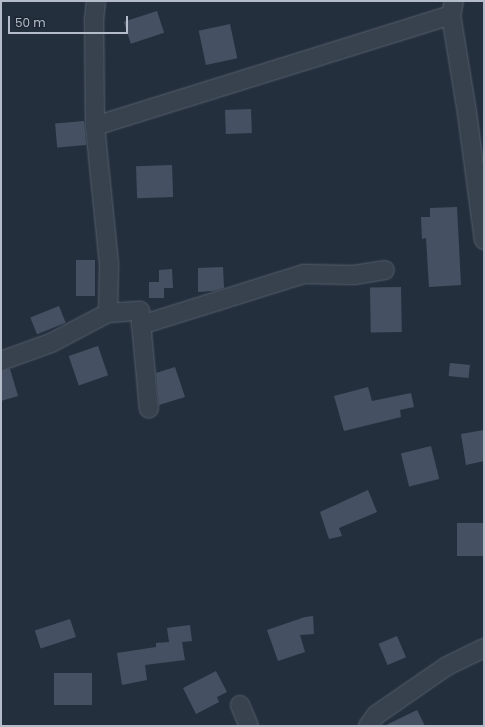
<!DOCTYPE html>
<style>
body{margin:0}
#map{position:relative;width:485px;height:727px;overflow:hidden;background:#242f3e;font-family:Poppins,sans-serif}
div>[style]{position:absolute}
.building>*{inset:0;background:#455162;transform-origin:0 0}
.roads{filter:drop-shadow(0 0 1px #565f6c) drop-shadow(0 0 1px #565f6c)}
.minor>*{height:18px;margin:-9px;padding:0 9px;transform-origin:9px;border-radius:9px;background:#38414e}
span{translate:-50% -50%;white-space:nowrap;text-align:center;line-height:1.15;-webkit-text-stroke:3px #1d2633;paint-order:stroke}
.frame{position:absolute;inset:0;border:2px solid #b4bcc9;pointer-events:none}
.scale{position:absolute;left:8px;top:16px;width:120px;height:18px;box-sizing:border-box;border:2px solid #b4bcc9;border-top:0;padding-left:5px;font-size:12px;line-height:14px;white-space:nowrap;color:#b4bcc9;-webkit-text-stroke:3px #1d2633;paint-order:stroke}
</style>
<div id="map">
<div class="building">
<i style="left:157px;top:11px;width:23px;height:35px;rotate:72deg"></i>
<i style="left:230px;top:24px;width:35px;height:32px;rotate:78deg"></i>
<i style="left:251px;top:109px;width:24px;height:26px;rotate:88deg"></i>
<i style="left:84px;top:121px;width:24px;height:29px;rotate:85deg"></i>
<i style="left:172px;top:165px;width:32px;height:36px;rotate:88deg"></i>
<i style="clip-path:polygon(457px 207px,461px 285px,429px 287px,426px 238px,422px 239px,421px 217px,430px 217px,430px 208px)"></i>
<i style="left:76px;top:260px;width:19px;height:36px"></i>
<i style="clip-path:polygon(223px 267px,224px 288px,213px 291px,198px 292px,198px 268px)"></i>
<i style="clip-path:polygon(172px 269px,173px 288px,164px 288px,164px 298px,149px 298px,149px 282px,159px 282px,159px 270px)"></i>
<i style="left:401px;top:287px;width:45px;height:31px;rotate:89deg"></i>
<i style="left:59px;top:306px;width:18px;height:31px;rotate:68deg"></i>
<i style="left:98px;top:346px;width:31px;height:31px;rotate:71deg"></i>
<i style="left:450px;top:363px;width:20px;height:13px;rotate:6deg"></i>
<i style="clip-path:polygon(175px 367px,185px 397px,159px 405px,156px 373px)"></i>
<i style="clip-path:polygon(10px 369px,18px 396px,1px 401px,1px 371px)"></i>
<i style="clip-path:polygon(368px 387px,372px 401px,411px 393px,414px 407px,400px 410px,401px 417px,344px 431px,334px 396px)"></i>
<i style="clip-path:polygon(484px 430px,484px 461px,466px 465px,461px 434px)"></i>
<i style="left:431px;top:446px;width:34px;height:31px;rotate:76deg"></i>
<i style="clip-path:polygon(368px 490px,377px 512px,339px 528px,342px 536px,329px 539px,320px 512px)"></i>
<i style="left:484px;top:523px;width:33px;height:27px;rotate:90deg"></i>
<i style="clip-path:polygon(313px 616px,314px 634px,300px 635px,305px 652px,278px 661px,267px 630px,305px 617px)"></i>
<i style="left:70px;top:619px;width:19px;height:37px;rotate:72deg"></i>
<i style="clip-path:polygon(190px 625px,192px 641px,182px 642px,185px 660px,145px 665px,147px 680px,122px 685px,117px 653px,156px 647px,156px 643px,169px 642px,167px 628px)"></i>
<i style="left:397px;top:636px;width:23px;height:20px;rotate:67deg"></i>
<i style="clip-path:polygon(216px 671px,227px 692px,217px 697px,219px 702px,196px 714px,183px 688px)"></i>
<i style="left:54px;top:673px;width:38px;height:32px"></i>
<i style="clip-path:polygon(417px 710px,425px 726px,384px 726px)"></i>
</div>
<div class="roads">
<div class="minor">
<i style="left:454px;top:1px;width:14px;rotate:102deg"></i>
<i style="left:451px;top:15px;width:99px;rotate:80.7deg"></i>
<i style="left:467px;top:113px;width:128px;rotate:82.4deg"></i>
<i style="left:95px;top:126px;width:373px;rotate:-17.3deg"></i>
<i style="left:108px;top:313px;width:32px;rotate:-4deg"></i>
<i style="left:140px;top:311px;width:98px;rotate:84.8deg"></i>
<i style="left:141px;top:325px;width:171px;rotate:-17.4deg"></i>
<i style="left:304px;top:274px;width:50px;rotate:1.1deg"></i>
<i style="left:354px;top:275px;width:31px;rotate:-9deg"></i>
<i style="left:1px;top:361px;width:53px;rotate:-19.8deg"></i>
<i style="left:51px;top:343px;width:64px;rotate:-27.8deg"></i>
<i style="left:108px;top:313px;width:49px;rotate:-88.8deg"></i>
<i style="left:109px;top:264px;width:139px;rotate:-95.8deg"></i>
<i style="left:95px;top:126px;width:106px;rotate:-90.5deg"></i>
<i style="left:94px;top:20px;width:19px;rotate:-84deg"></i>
<i style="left:240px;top:705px;width:23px;rotate:67deg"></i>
<i style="left:368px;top:726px;width:14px;rotate:-54deg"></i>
<i style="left:376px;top:715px;width:86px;rotate:-34.6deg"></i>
<i style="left:447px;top:666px;width:41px;rotate:-25.9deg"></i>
</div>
</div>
<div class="frame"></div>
<div class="scale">50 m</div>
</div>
